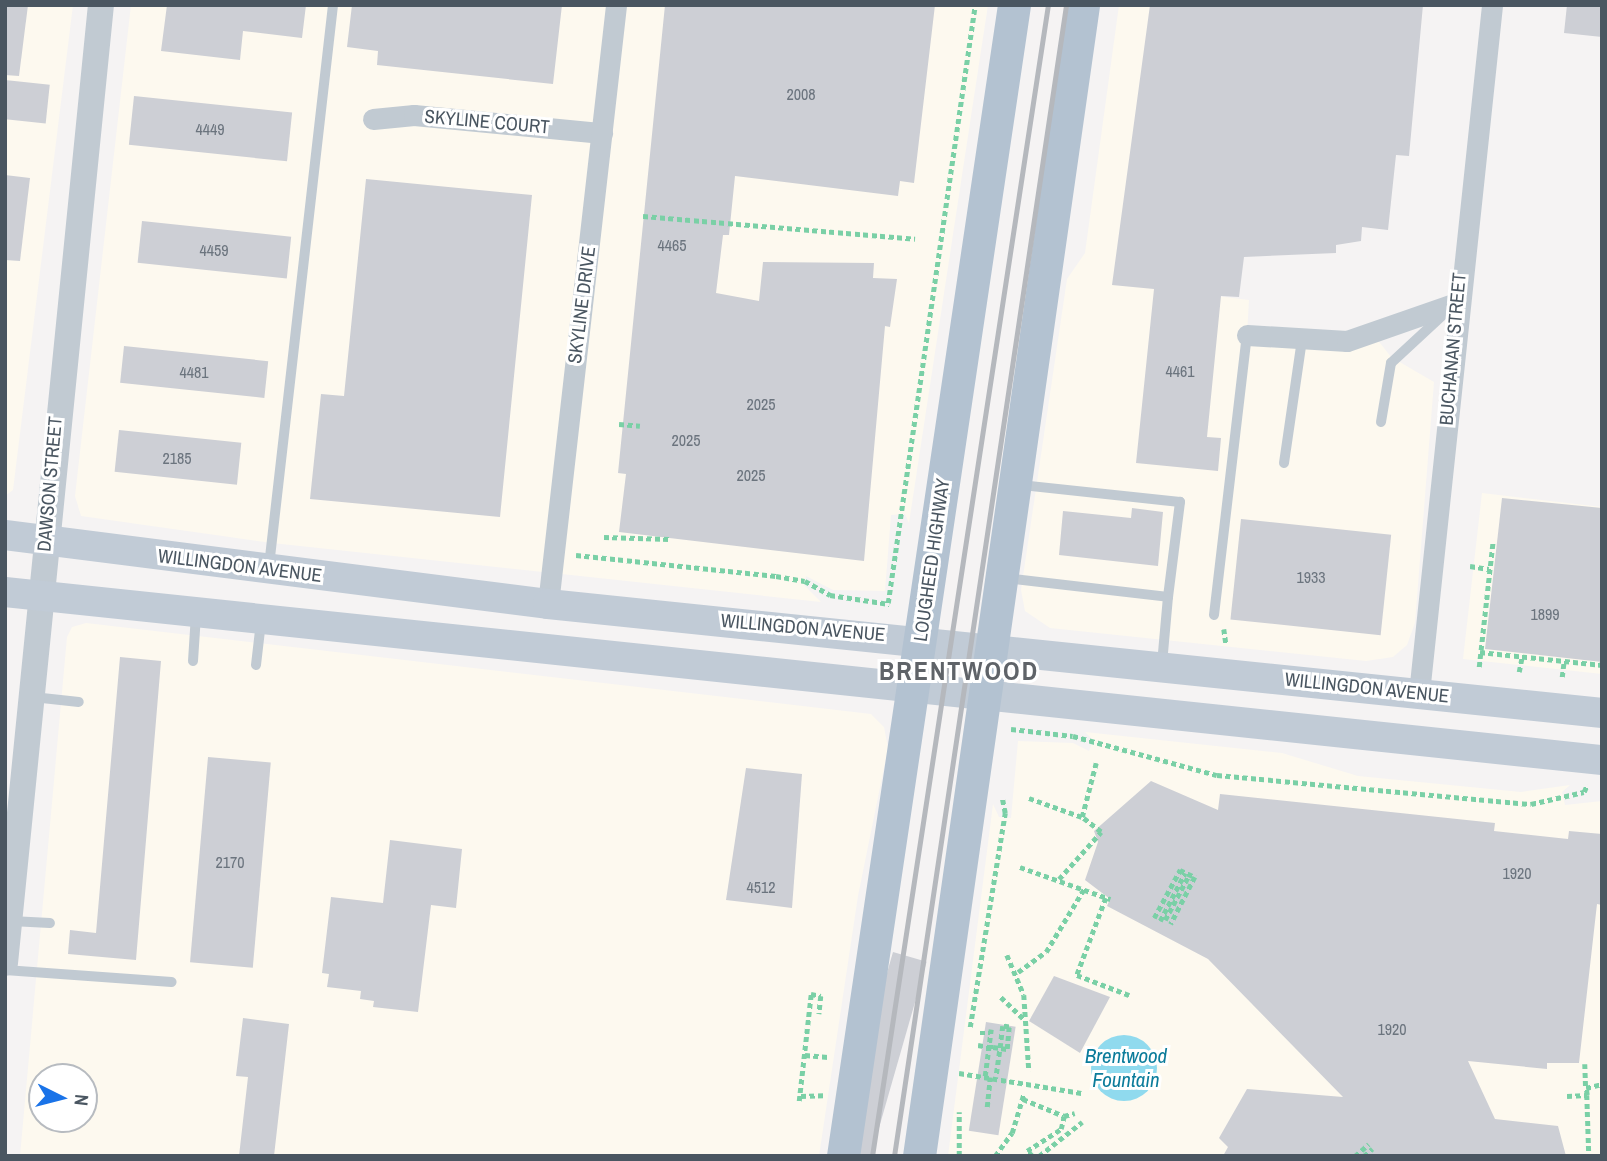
<!DOCTYPE html>
<style>
body{margin:0}
#map{position:relative;width:1607px;height:1161px;overflow:hidden;background:#f5f3f3;font-family:"Archivo Narrow",sans-serif}
div>[style]{position:absolute}
.commercial>*{inset:0;background:#fdf9ef}
.water>*{inset:0;background:#90daee}
.round{border-radius:50%}
.building>*{inset:0;background:#cdcfd5;transform-origin:0 0}
.path>*{height:4.5px;margin-top:-2.25px;transform-origin:0;background:repeating-linear-gradient(90deg,#7ad0a6 0 5px,transparent 0 8.5px)}
.service>*{height:10px;margin:-5px;padding:0 5px;transform-origin:5px;border-radius:5px;background:#c1cad2}
.minor>*{height:21px;margin:-10.5px;padding:0 10.5px;transform-origin:10.5px;border-radius:10.5px;background:#c1cad2}
.tertiary>*{height:26px;margin:-13px;padding:0 13px;transform-origin:13px;border-radius:13px;background:#c1cad2}
.secondary>*{height:30px;margin:-15px;padding:0 15px;transform-origin:15px;border-radius:15px;background:#c1cbd6}
.primary>*{height:33px;margin:-16.5px;padding:0 16.5px;transform-origin:16.5px;border-radius:16.5px;background:#b3c2d1}
.rail>*{height:5px;margin:-2.5px;padding:0 2.5px;transform-origin:2.5px;border-radius:2.5px;background:#b5b8bd}
span{translate:-50% -50%;white-space:nowrap;text-align:center;line-height:1.15;-webkit-text-stroke:6px #fff;paint-order:stroke}
.number-label{font-size:16px;color:#6b747e}
.number-label span{-webkit-text-stroke-width:0}
.street-label{font-size:19px;color:#4a5661}
.water-label{font-size:21px;color:#0c7c9b;font-style:italic}
.district-label{font-size:26px;color:#5f6368;font-weight:700;letter-spacing:2px}
.frame{position:absolute;inset:0;border:7px solid #4a5661;pointer-events:none}
.north{position:absolute;left:28px;top:1063px;width:70px;height:70px;box-sizing:border-box;background:#fff;border:2px solid #b7bbc0;border-radius:50%;rotate:96deg;font-size:19px;font-weight:700;line-height:28px;text-align:center;color:#4a5661}
.north::after{content:'';display:block;margin:auto;width:24px;height:32px;background:#1a73e8;clip-path:polygon(50% 0,100% 100%,50% 72%,0 100%)}
</style>
<div id="map">
<div class="commercial">
<i style="clip-path:polygon(5px 5px,73px 5px,13px 490px,5px 496px)"></i>
<i style="clip-path:polygon(131px 5px,988px 5px,909px 523px,905px 514px,891px 515px,885px 591px,833px 590px,806px 576px,804px 585px,821px 602px,272px 543px,81px 516px,75px 496px)"></i>
<i style="clip-path:polygon(1119px 5px,1297px 5px,1184px 292px,1249px 300px,1247px 335px,1373px 334px,1391px 357px,1434px 382px,1415px 623px,1407px 645px,1393px 657px,1366px 661px,1050px 628px,1025px 611px,1021px 590px,1067px 279px,1085px 253px)"></i>
<i style="clip-path:polygon(1482px 493px,1602px 507px,1602px 674px,1463px 659px)"></i>
<i style="clip-path:polygon(evenodd,86px 623px,871px 714px,884px 727px,888px 748px,858px 896px,819px 1156px,20px 1156px,67px 637px,72px 627px,86px 623px,42px 1077px,84px 1077px,84px 1119px,42px 1119px,42px 1077px)"></i>
<i style="clip-path:polygon(1085px 732px,1282px 753px,1358px 776px,1521px 792px,1570px 785px,1562px 792px,1565px 805px,1602px 801px,1602px 1156px,948px 1156px,993px 804px,999px 817px,1011px 818px,1018px 741px,1073px 743px,1089px 751px,1093px 740px)"></i>
</div>
<div class="water">
<i class="round" style="left:1091px;top:1035px;width:66px;height:66px"></i>
</div>
<div class="building">
<i style="clip-path:polygon(5px 5px,28px 5px,19px 76px,5px 75px)"></i>
<i style="clip-path:polygon(167px 5px,306px 5px,302px 38px,243px 31px,240px 60px,161px 51px)"></i>
<i style="clip-path:polygon(352px 5px,562px 5px,553px 84px,377px 65px,378px 51px,347px 47px)"></i>
<i style="clip-path:polygon(665px 5px,935px 5px,914px 183px,900px 181px,898px 196px,735px 176px,729px 235px,723px 235px,716px 293px,759px 301px,763px 262px,874px 263px,873px 278px,897px 279px,890px 327px,885px 326px,864px 561px,619px 532px,626px 474px,618px 473px)"></i>
<i style="clip-path:polygon(1150px 5px,1423px 5px,1409px 156px,1396px 155px,1388px 230px,1362px 227px,1361px 241px,1336px 245px,1336px 253px,1244px 257px,1239px 297px,1221px 296px,1207px 437px,1221px 438px,1218px 471px,1136px 463px,1154px 289px,1112px 285px)"></i>
<i style="clip-path:polygon(1567px 5px,1602px 5px,1602px 37px,1564px 33px)"></i>
<i style="left:5px;top:80px;width:45px;height:39px;rotate:6deg"></i>
<i style="left:134px;top:96px;width:159px;height:49px;rotate:6deg"></i>
<i style="clip-path:polygon(5px 175px,30px 178px,20px 261px,5px 260px)"></i>
<i style="clip-path:polygon(366px 179px,532px 195px,500px 517px,310px 499px,321px 394px,344px 396px)"></i>
<i style="left:142px;top:221px;width:150px;height:42px;rotate:6deg"></i>
<i style="left:124px;top:346px;width:145px;height:37px;rotate:6deg"></i>
<i style="left:119px;top:430px;width:123px;height:42px;rotate:6deg"></i>
<i style="clip-path:polygon(1502px 498px,1602px 508px,1602px 662px,1485px 649px)"></i>
<i style="clip-path:polygon(1132px 508px,1163px 512px,1158px 566px,1059px 555px,1063px 511px,1131px 518px)"></i>
<i style="left:1241px;top:519px;width:151px;height:101px;rotate:6deg"></i>
<i style="clip-path:polygon(120px 657px,161px 661px,136px 960px,68px 954px,70px 930px,96px 933px)"></i>
<i style="left:208px;top:757px;width:63px;height:206px;rotate:5deg"></i>
<i style="clip-path:polygon(746px 768px,802px 774px,792px 908px,726px 900px)"></i>
<i style="clip-path:polygon(1151px 781px,1218px 810px,1220px 794px,1495px 823px,1494px 831px,1568px 839px,1569px 831px,1602px 834px,1602px 905px,1597px 904px,1579px 1063px,1547px 1063px,1547px 1069px,1468px 1061px,1495px 1119px,1558px 1126px,1566px 1156px,1223px 1156px,1228px 1147px,1219px 1138px,1247px 1089px,1343px 1097px,1208px 959px,1107px 906px,1110px 899px,1085px 880px,1098px 842px,1094px 831px)"></i>
<i style="clip-path:polygon(390px 840px,462px 849px,456px 908px,431px 905px,418px 1012px,373px 1007px,374px 1001px,360px 999px,361px 991px,327px 987px,329px 974px,322px 973px,331px 897px,383px 903px)"></i>
<i style="left:893px;top:952px;width:35px;height:206px;rotate:16deg"></i>
<i style="clip-path:polygon(1054px 976px,1110px 997px,1080px 1053px,1029px 1021px)"></i>
<i style="clip-path:polygon(243px 1018px,289px 1024px,274px 1156px,239px 1156px,248px 1077px,236px 1076px)"></i>
<i style="left:986px;top:1022px;width:30px;height:110px;rotate:9deg"></i>
</div>
<div class="path">
<i style="left:643px;top:216px;width:273px;rotate:4.8deg"></i>
<i style="left:619px;top:424px;width:21px;rotate:5deg"></i>
<i style="left:604px;top:537px;width:65px;rotate:1.8deg"></i>
<i style="left:576px;top:555px;width:201px;rotate:6deg"></i>
<i style="left:776px;top:576px;width:29px;rotate:10deg"></i>
<i style="left:805px;top:581px;width:29px;rotate:29deg"></i>
<i style="left:830px;top:595px;width:60px;rotate:8.7deg"></i>
<i style="left:1470px;top:566px;width:19px;rotate:9deg"></i>
<i style="left:888px;top:603px;width:604px;rotate:-81.72deg"></i>
<i style="left:1224px;top:629px;width:15px;rotate:82deg"></i>
<i style="left:1480px;top:652px;width:123px;rotate:6.1deg"></i>
<i style="left:1479px;top:667px;width:127px;rotate:-83.7deg"></i>
<i style="left:1519px;top:672px;width:16px;rotate:-79deg"></i>
<i style="left:1562px;top:677px;width:16px;rotate:-83deg"></i>
<i style="left:1011px;top:729px;width:62px;rotate:6.4deg"></i>
<i style="left:1073px;top:736px;width:149px;rotate:15.2deg"></i>
<i style="left:1217px;top:775px;width:315px;rotate:5.3deg"></i>
<i style="left:1531px;top:804px;width:54px;rotate:-12.8deg"></i>
<i style="left:1584px;top:792px;width:8px;rotate:-67deg"></i>
<i style="left:1029px;top:798px;width:56px;rotate:19.7deg"></i>
<i style="left:1020px;top:867px;width:96px;rotate:19.6deg"></i>
<i style="left:1059px;top:879px;width:63px;rotate:-48.2deg"></i>
<i style="left:1101px;top:832px;width:24px;rotate:-142deg"></i>
<i style="left:1082px;top:817px;width:56px;rotate:-75.5deg"></i>
<i style="left:1106px;top:898px;width:82px;rotate:110.6deg"></i>
<i style="left:1077px;top:975px;width:56px;rotate:21deg"></i>
<i style="left:1154px;top:918px;width:55px;rotate:-61.6deg"></i>
<i style="left:1180px;top:870px;width:17px;rotate:25deg"></i>
<i style="left:1195px;top:877px;width:53px;rotate:117.1deg"></i>
<i style="left:1165px;top:920px;width:51px;rotate:-61.9deg"></i>
<i style="left:1160px;top:921px;width:54px;rotate:-62.5deg"></i>
<i style="left:1007px;top:955px;width:43px;rotate:67deg"></i>
<i style="left:1024px;top:995px;width:76px;rotate:86.2deg"></i>
<i style="left:1018px;top:972px;width:34px;rotate:-36deg"></i>
<i style="left:1046px;top:952px;width:74px;rotate:-58.9deg"></i>
<i style="left:1001px;top:997px;width:32px;rotate:44deg"></i>
<i style="left:970px;top:1027px;width:217px;rotate:-80.7deg"></i>
<i style="left:1005px;top:813px;width:15px;rotate:-101deg"></i>
<i style="left:980px;top:1033px;width:10px"></i>
<i style="left:978px;top:1045px;width:10px;rotate:11deg"></i>
<i style="left:988px;top:1047px;width:5px"></i>
<i style="left:993px;top:1047px;width:14px;rotate:8deg"></i>
<i style="left:1007px;top:1049px;width:22px;rotate:-85deg"></i>
<i style="left:1009px;top:1027px;width:6px;rotate:-171deg"></i>
<i style="left:1003px;top:1026px;width:17px;rotate:97deg"></i>
<i style="left:1001px;top:1043px;width:34px;rotate:98deg"></i>
<i style="left:805px;top:1055px;width:23px;rotate:5deg"></i>
<i style="left:1585px;top:1064px;width:23px;rotate:88deg"></i>
<i style="left:959px;top:1073px;width:124px;rotate:9.3deg"></i>
<i style="left:985px;top:1076px;width:47px;rotate:-82.7deg"></i>
<i style="left:1587px;top:1095px;width:61px;rotate:88.1deg"></i>
<i style="left:801px;top:1096px;width:23px;rotate:-2deg"></i>
<i style="left:1567px;top:1096px;width:20px;rotate:-3deg"></i>
<i style="left:1587px;top:1095px;width:7px;rotate:-98deg"></i>
<i style="left:1586px;top:1088px;width:16px;rotate:-14deg"></i>
<i style="left:1023px;top:1099px;width:44px;rotate:22.5deg"></i>
<i style="left:1064px;top:1116px;width:11px;rotate:-15deg"></i>
<i style="left:799px;top:1101px;width:108px;rotate:-83.6deg"></i>
<i style="left:811px;top:994px;width:10px;rotate:11deg"></i>
<i style="left:821px;top:996px;width:18px;rotate:96deg"></i>
<i style="left:987px;top:1107px;width:30px;rotate:-84deg"></i>
<i style="left:959px;top:1156px;width:44px;rotate:-90deg"></i>
<i style="left:995px;top:1156px;width:29px;rotate:-54deg"></i>
<i style="left:1012px;top:1133px;width:42px;rotate:-73.3deg"></i>
<i style="left:1032px;top:1156px;width:7px;rotate:-135deg"></i>
<i style="left:1027px;top:1151px;width:40px;rotate:-32.9deg"></i>
<i style="left:1061px;top:1129px;width:13px;rotate:-77deg"></i>
<i style="left:1039px;top:1156px;width:55px;rotate:-38.3deg"></i>
<i style="left:1355px;top:1156px;width:18px;rotate:-41deg"></i>
<i style="left:1364px;top:1156px;width:11px;rotate:-41deg"></i>
</div>
<div class="service">
<i style="left:1381px;top:422px;width:60px;rotate:-80.4deg"></i>
<i style="left:1391px;top:363px;width:75px;rotate:-42.8deg"></i>
<i style="left:1284px;top:463px;width:125px;rotate:-81.7deg"></i>
<i style="left:269px;top:566px;width:565px;rotate:-83.49deg"></i>
<i style="left:1005px;top:578px;width:164px;rotate:6.6deg"></i>
<i style="left:1168px;top:597px;width:96px;rotate:-82.8deg"></i>
<i style="left:1180px;top:502px;width:161px;rotate:-173.9deg"></i>
<i style="left:1214px;top:615px;width:282px;rotate:-83.3deg"></i>
<i style="left:193px;top:661px;width:46px;rotate:-86.3deg"></i>
<i style="left:1162px;top:664px;width:67px;rotate:-84.9deg"></i>
<i style="left:256px;top:665px;width:43px;rotate:-83.4deg"></i>
<i style="left:33px;top:697px;width:46px;rotate:6.2deg"></i>
<i style="left:11px;top:921px;width:39px;rotate:3deg"></i>
<i style="left:5px;top:970px;width:167px;rotate:4.1deg"></i>
</div>
<div class="minor">
<i style="left:373px;top:119px;width:41px;rotate:-5.6deg"></i>
<i style="left:414px;top:115px;width:189px;rotate:5.5deg"></i>
<i style="left:1247px;top:335px;width:100px;rotate:3.4deg"></i>
<i style="left:1347px;top:341px;width:115px;rotate:-19.2deg"></i>
<i style="left:548px;top:604px;width:603px;rotate:-83.52deg"></i>
<i style="left:1419px;top:693px;width:692px;rotate:-83.94deg"></i>
</div>
<div class="tertiary">
<i style="left:5px;top:963px;width:963px;rotate:-84.28deg"></i>
</div>
<div class="secondary">
<i style="left:5px;top:535px;width:547px;rotate:7.24deg"></i>
<i style="left:548px;top:604px;width:1060px;rotate:5.9deg"></i>
<i style="left:5px;top:592px;width:1606px;rotate:6.01deg"></i>
</div>
<div class="primary">
<i style="left:843px;top:1156px;width:1164px;rotate:-81.55deg"></i>
<i style="left:919px;top:1156px;width:1163px;rotate:-81.89deg"></i>
</div>
<div class="rail">
<i style="left:872px;top:1156px;width:1164px;rotate:-81.31deg"></i>
<i style="left:894px;top:1156px;width:1164px;rotate:-81.5deg"></i>
</div>
<div class="number-label">
<span style="left:801px;top:94px">2008</span>
<span style="left:210px;top:129px">4449</span>
<span style="left:672px;top:245px">4465</span>
<span style="left:214px;top:250px">4459</span>
<span style="left:1180px;top:371px">4461</span>
<span style="left:194px;top:372px">4481</span>
<span style="left:761px;top:404px">2025</span>
<span style="left:686px;top:440px">2025</span>
<span style="left:177px;top:458px">2185</span>
<span style="left:751px;top:475px">2025</span>
<span style="left:1311px;top:577px">1933</span>
<span style="left:1545px;top:614px">1899</span>
<span style="left:230px;top:862px">2170</span>
<span style="left:1517px;top:873px">1920</span>
<span style="left:761px;top:887px">4512</span>
<span style="left:1392px;top:1029px">1920</span>
</div>
<div class="street-label">
<span style="left:487px;top:122px;rotate:5deg">SKYLINE COURT</span>
<span style="left:582px;top:305px;rotate:-83deg">SKYLINE DRIVE</span>
<span style="left:1453px;top:349px;rotate:-85deg">BUCHANAN STREET</span>
<span style="left:50px;top:484px;rotate:-85deg">DAWSON STREET</span>
<span style="left:932px;top:560px;rotate:-82deg">LOUGHEED HIGHWAY</span>
<span style="left:240px;top:566px;rotate:7deg">WILLINGDON AVENUE</span>
<span style="left:803px;top:628px;rotate:5deg">WILLINGDON AVENUE</span>
<span style="left:1367px;top:688px;rotate:6deg">WILLINGDON AVENUE</span>
</div>
<div class="water-label">
<span style="left:1126px;top:1068px">Brentwood<br>Fountain</span>
</div>
<div class="district-label">
<span style="left:959px;top:671px">BRENTWOOD</span>
</div>
<div class="frame"></div>
<div class="north">N</div>
</div>
